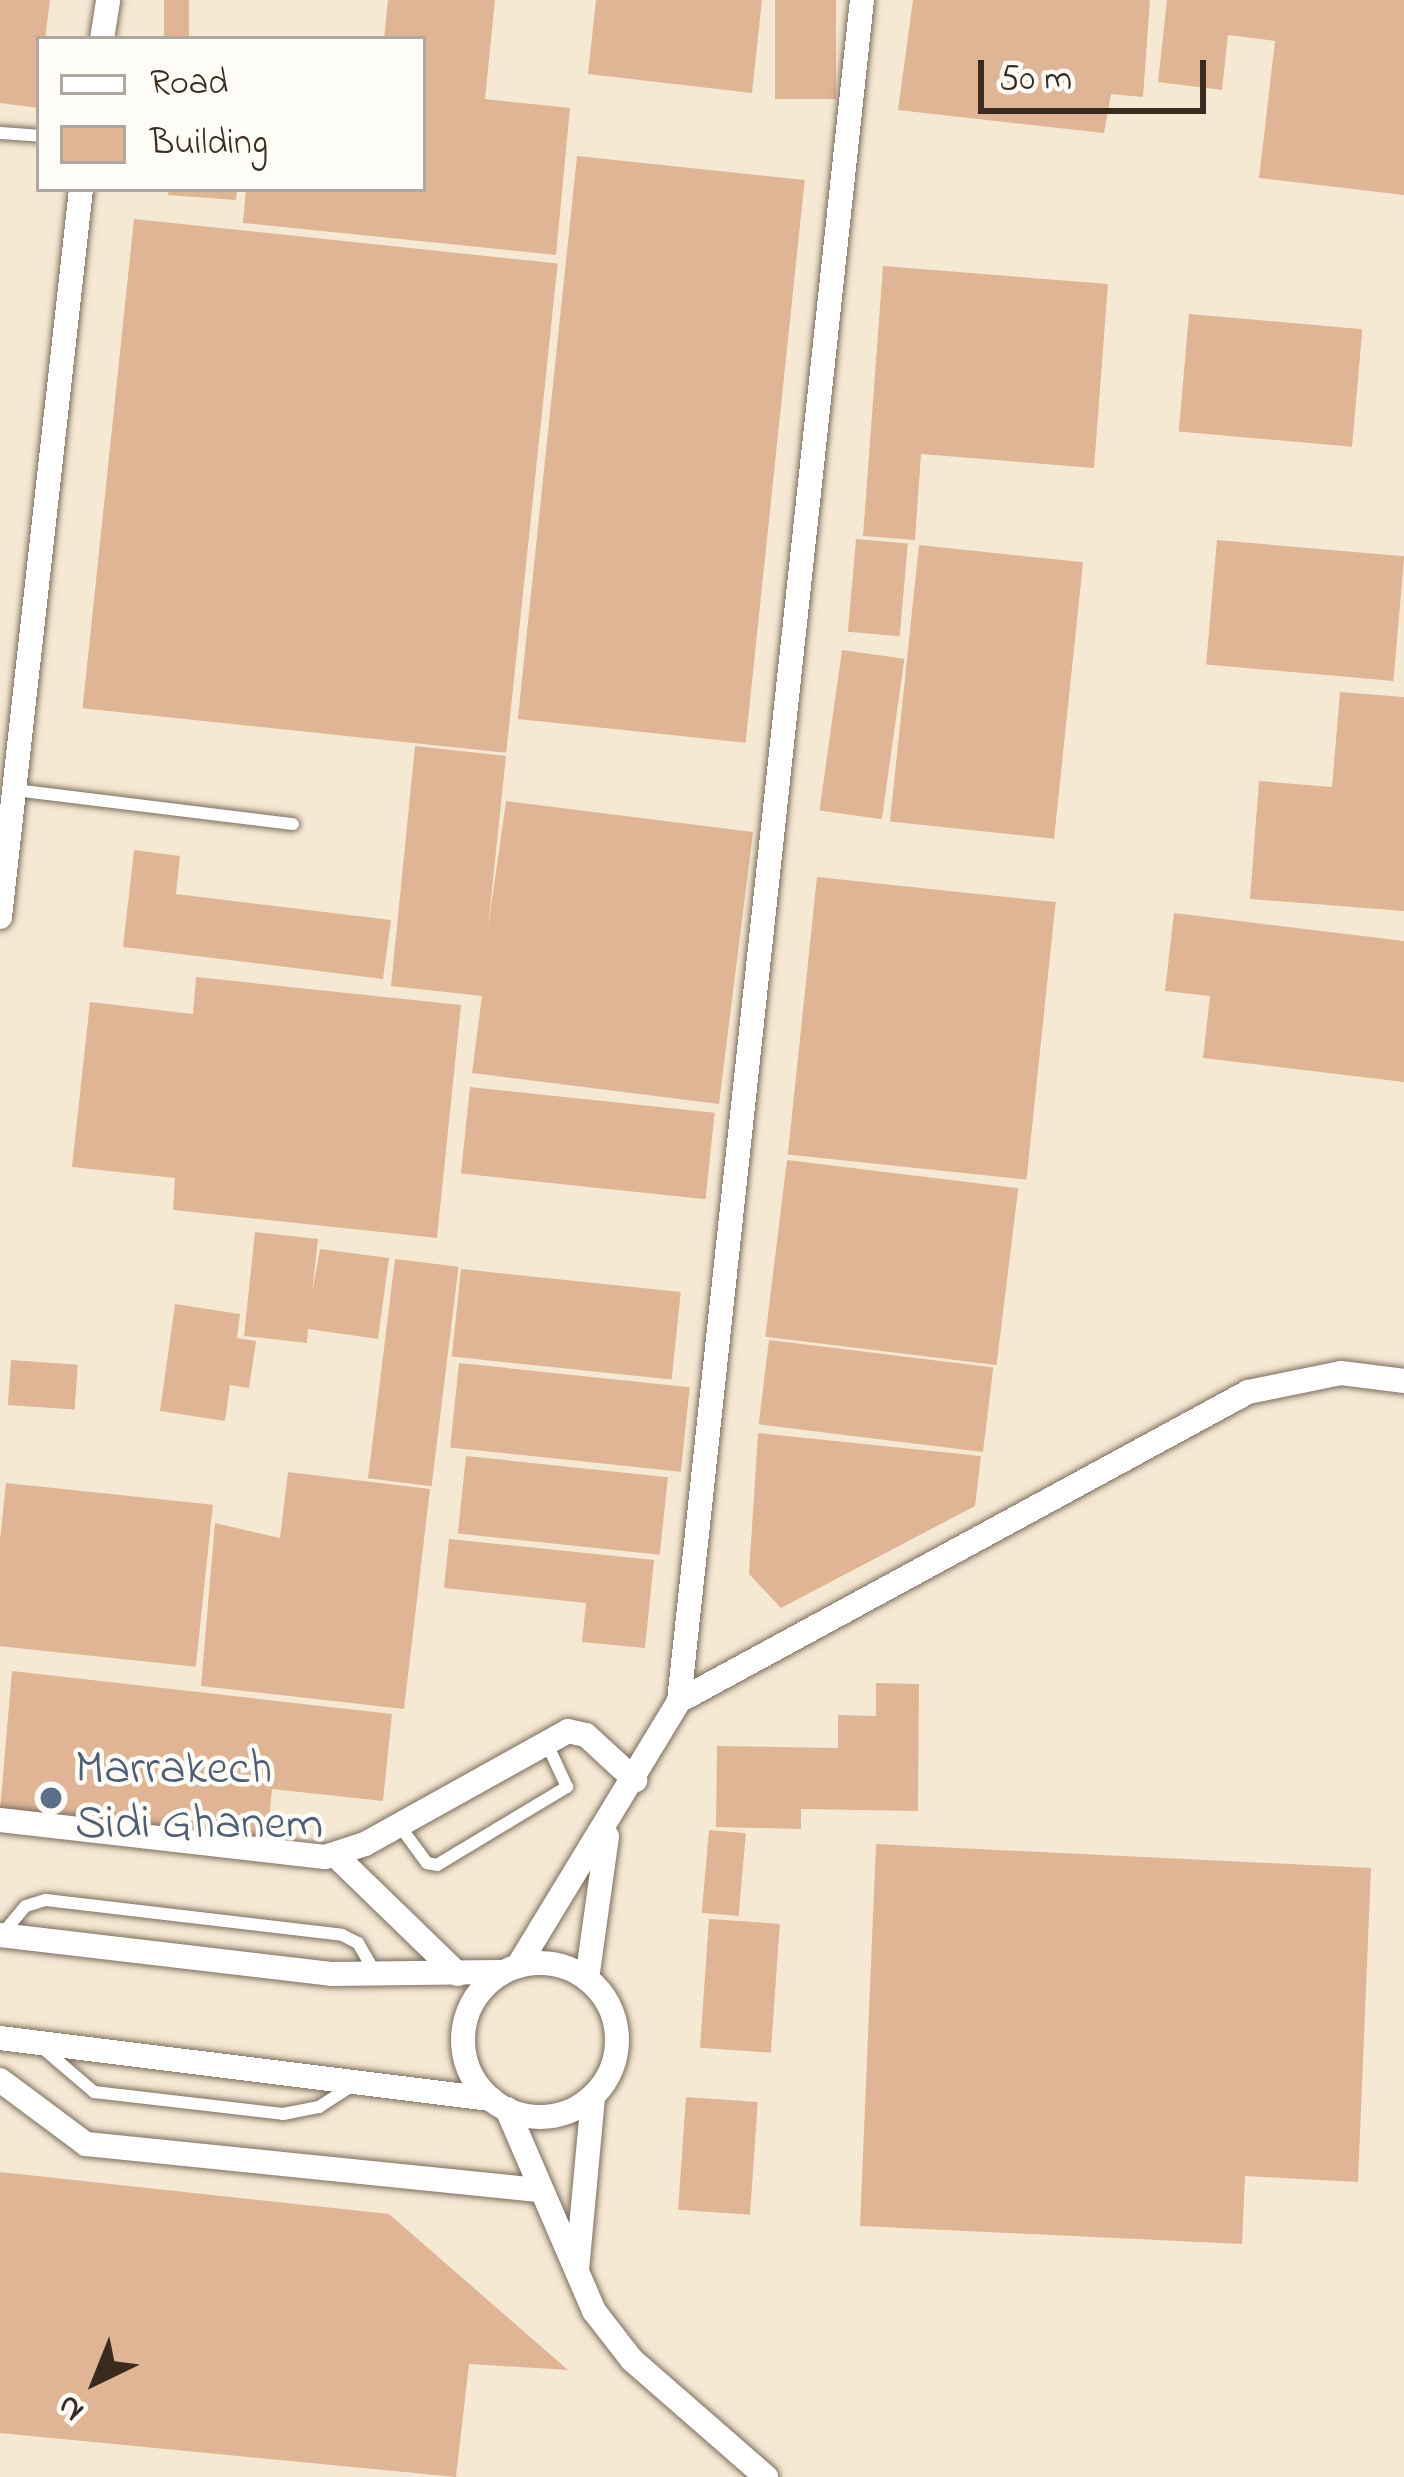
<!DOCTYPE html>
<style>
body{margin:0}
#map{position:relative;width:1404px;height:2477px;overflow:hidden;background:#f6e9d4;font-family:"Indie Flower",sans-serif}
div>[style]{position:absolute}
.building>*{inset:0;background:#dfb595;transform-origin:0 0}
.roads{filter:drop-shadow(0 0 3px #7c6d5e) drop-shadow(0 0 3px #7c6d5e)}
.service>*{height:12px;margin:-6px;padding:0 6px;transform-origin:6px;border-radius:6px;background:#fff}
.minor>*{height:24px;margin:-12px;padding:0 12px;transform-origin:12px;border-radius:12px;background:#fff}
.minor>.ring{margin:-12px;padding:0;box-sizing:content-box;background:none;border:24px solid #fff;border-radius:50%}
.dots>*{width:33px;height:33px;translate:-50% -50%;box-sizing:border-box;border:6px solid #fdfcf7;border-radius:50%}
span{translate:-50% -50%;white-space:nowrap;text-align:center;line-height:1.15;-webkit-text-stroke:9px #fdfcf7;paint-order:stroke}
.service-label{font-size:48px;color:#4e5e75}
.left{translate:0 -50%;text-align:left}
.legend{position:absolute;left:36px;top:36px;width:390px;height:156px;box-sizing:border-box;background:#fdfcf7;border:3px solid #afa8a0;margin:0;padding:15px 21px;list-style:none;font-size:36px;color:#3b2a1e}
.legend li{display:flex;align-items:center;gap:24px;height:60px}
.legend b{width:60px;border:3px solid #afa8a0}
.north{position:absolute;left:36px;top:2321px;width:120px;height:120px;-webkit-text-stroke:9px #fdfcf7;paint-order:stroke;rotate:223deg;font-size:33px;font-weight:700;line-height:48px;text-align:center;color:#3b2a1e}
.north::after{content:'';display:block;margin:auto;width:42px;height:54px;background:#3b2a1e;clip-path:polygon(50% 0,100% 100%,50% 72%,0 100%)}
.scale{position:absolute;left:978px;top:60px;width:228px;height:54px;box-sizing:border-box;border:6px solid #3b2a1e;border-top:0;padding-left:15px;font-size:36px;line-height:42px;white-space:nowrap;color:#3b2a1e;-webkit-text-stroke:9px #fdfcf7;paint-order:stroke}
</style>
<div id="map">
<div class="building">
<i style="clip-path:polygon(0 0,50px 0,45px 39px,39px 39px,38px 108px,0 103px)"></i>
<i style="left:164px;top:0;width:25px;height:39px"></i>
<i style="clip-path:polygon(388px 0,495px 0,485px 99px,570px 108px,556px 255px,243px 223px,246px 189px,423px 189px,423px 39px,384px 39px)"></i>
<i style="clip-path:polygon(596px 0,762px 0,752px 93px,588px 74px)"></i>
<i style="left:775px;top:0;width:61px;height:99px"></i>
<i style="clip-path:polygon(913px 0,1150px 0,1143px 97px,1111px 94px,1104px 133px,898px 110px)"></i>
<i style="clip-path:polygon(1167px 0,1404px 0,1404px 195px,1259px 178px,1275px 41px,1228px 35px,1222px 90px,1158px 82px)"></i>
<i style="left:577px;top:156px;width:229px;height:566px;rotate:6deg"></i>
<i style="clip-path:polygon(169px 189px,237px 189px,236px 200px,168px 195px)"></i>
<i style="left:134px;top:219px;width:426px;height:492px;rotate:6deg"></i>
<i style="clip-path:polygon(883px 266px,1108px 284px,1094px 468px,921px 454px,915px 540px,863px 536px)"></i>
<i style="left:1189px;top:314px;width:174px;height:118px;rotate:5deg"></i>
<i style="left:856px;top:539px;width:52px;height:93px;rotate:5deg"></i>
<i style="left:1217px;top:540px;width:188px;height:125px;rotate:5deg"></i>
<i style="left:919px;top:545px;width:165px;height:278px;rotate:6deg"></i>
<i style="left:842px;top:650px;width:63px;height:162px;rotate:8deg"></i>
<i style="clip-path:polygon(1340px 692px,1404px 697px,1404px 911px,1250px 899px,1259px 781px,1332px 787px)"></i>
<i style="clip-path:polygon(415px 746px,506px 756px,488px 928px,506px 801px,753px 832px,719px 1104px,472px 1073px,482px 996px,391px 986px)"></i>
<i style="clip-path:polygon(134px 850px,180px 856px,176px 894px,391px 920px,383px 979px,123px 947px)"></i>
<i style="left:817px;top:877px;width:240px;height:279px;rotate:6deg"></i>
<i style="clip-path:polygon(1174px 913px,1404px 941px,1404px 1082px,1203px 1058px,1210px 996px,1165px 991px)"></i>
<i style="clip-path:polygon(196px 977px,461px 1005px,437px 1238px,173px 1210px,175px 1178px,72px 1167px,90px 1002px,193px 1014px)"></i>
<i style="left:470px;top:1087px;width:246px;height:87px;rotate:6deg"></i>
<i style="left:787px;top:1160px;width:233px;height:178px;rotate:7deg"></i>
<i style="clip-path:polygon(255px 1232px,318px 1239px,312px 1293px,320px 1249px,389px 1258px,378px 1339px,308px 1329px,307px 1343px,244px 1336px)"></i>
<i style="left:395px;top:1259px;width:64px;height:221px;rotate:7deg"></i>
<i style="left:461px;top:1269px;width:221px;height:88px;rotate:6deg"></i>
<i style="clip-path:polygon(175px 1304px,240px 1314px,237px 1338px,256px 1341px,249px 1388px,230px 1385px,225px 1421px,160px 1411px)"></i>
<i style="left:769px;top:1340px;width:226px;height:85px;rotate:7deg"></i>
<i style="left:11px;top:1360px;width:67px;height:45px;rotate:4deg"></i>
<i style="left:459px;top:1363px;width:232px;height:85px;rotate:6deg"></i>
<i style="clip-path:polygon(758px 1433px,981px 1456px,975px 1506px,781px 1608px,749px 1574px)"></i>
<i style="left:466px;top:1456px;width:203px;height:78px;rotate:6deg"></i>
<i style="clip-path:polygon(288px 1472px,430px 1489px,404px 1709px,201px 1686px,215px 1523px,280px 1538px)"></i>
<i style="left:6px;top:1483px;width:208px;height:163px;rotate:6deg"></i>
<i style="clip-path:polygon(449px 1539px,654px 1560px,645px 1648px,582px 1642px,586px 1603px,444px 1588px)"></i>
<i style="clip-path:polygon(12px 1671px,392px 1714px,383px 1801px,272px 1789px,267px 1839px,0 1810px)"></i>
<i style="clip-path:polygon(876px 1683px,919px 1684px,918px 1811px,801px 1809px,801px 1829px,716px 1827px,717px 1746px,838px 1748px,838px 1715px,876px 1716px)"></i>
<i style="left:709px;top:1830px;width:37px;height:83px;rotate:5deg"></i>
<i style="clip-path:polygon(876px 1844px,1371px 1868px,1358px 2182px,1245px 2176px,1242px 2244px,860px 2226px)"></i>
<i style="left:709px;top:1919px;width:71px;height:129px;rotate:4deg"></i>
<i style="left:686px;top:2097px;width:72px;height:113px;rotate:4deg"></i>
<i style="clip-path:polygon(0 2172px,389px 2214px,568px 2370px,469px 2364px,456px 2477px,0 2433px)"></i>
</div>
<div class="roads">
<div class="service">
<i style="left:0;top:133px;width:39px;rotate:4deg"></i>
<i style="left:15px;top:790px;width:280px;rotate:7deg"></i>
<i style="left:399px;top:1825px;width:47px;rotate:53.6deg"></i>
<i style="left:427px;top:1863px;width:10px;rotate:11deg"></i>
<i style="left:437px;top:1865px;width:152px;rotate:-31deg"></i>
<i style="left:567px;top:1787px;width:47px;rotate:-114.9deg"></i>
<i style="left:3px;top:1933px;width:35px;rotate:-50deg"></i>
<i style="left:26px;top:1906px;width:21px;rotate:-17deg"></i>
<i style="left:46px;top:1900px;width:298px;rotate:6.7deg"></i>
<i style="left:342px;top:1935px;width:18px;rotate:27deg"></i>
<i style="left:358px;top:1943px;width:32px;rotate:60deg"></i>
<i style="left:38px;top:2044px;width:74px;rotate:40.6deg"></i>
<i style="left:94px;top:2092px;width:190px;rotate:6.6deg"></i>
<i style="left:283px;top:2114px;width:37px;rotate:-11deg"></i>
<i style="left:319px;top:2107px;width:37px;rotate:-33deg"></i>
</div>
<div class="minor">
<i style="left:102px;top:39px;width:39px;rotate:-81deg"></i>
<i style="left:0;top:917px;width:732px;rotate:-83.65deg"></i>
<i style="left:679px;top:1701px;width:647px;rotate:-28.5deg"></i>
<i style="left:1248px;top:1392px;width:95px;rotate:-11.5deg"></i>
<i style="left:1341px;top:1373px;width:64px;rotate:7.2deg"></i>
<i style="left:0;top:1820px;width:327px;rotate:6.5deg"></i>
<i style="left:325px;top:1857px;width:42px;rotate:-18deg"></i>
<i style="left:365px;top:1844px;width:232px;rotate:-29.1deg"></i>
<i style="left:568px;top:1731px;width:18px;rotate:13deg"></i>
<i style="left:586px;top:1735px;width:67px;rotate:42.6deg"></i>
<i style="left:335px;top:1855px;width:171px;rotate:44.1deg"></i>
<i style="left:0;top:1935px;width:333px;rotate:6.7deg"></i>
<i style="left:331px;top:1974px;width:171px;rotate:-0.7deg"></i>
<i class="ring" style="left:463px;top:1963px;width:130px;height:130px"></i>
<i style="left:518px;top:1966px;width:310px;rotate:-58.7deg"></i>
<i style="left:679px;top:1701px;width:1711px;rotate:-83.86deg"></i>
<i style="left:587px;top:1979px;width:144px;rotate:-82deg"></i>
<i style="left:0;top:2038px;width:495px;rotate:7.1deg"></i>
<i style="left:0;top:2080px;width:107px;rotate:36.7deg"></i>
<i style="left:86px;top:2144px;width:455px;rotate:5.8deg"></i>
<i style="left:507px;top:2109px;width:220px;rotate:66.7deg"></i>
<i style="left:594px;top:2311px;width:62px;rotate:52.2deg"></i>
<i style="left:632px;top:2360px;width:178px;rotate:41.1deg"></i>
<i style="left:577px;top:2270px;width:175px;rotate:-84.7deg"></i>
</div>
</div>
<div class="dots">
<i style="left:51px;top:1798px;background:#5c6f8a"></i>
</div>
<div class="service-label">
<span class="left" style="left:75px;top:1798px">Marrakech<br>Sidi Ghanem</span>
</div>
<ul class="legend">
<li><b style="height:15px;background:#fff"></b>Road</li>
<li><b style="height:33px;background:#dfb595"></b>Building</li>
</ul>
<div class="north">N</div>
<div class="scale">50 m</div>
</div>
